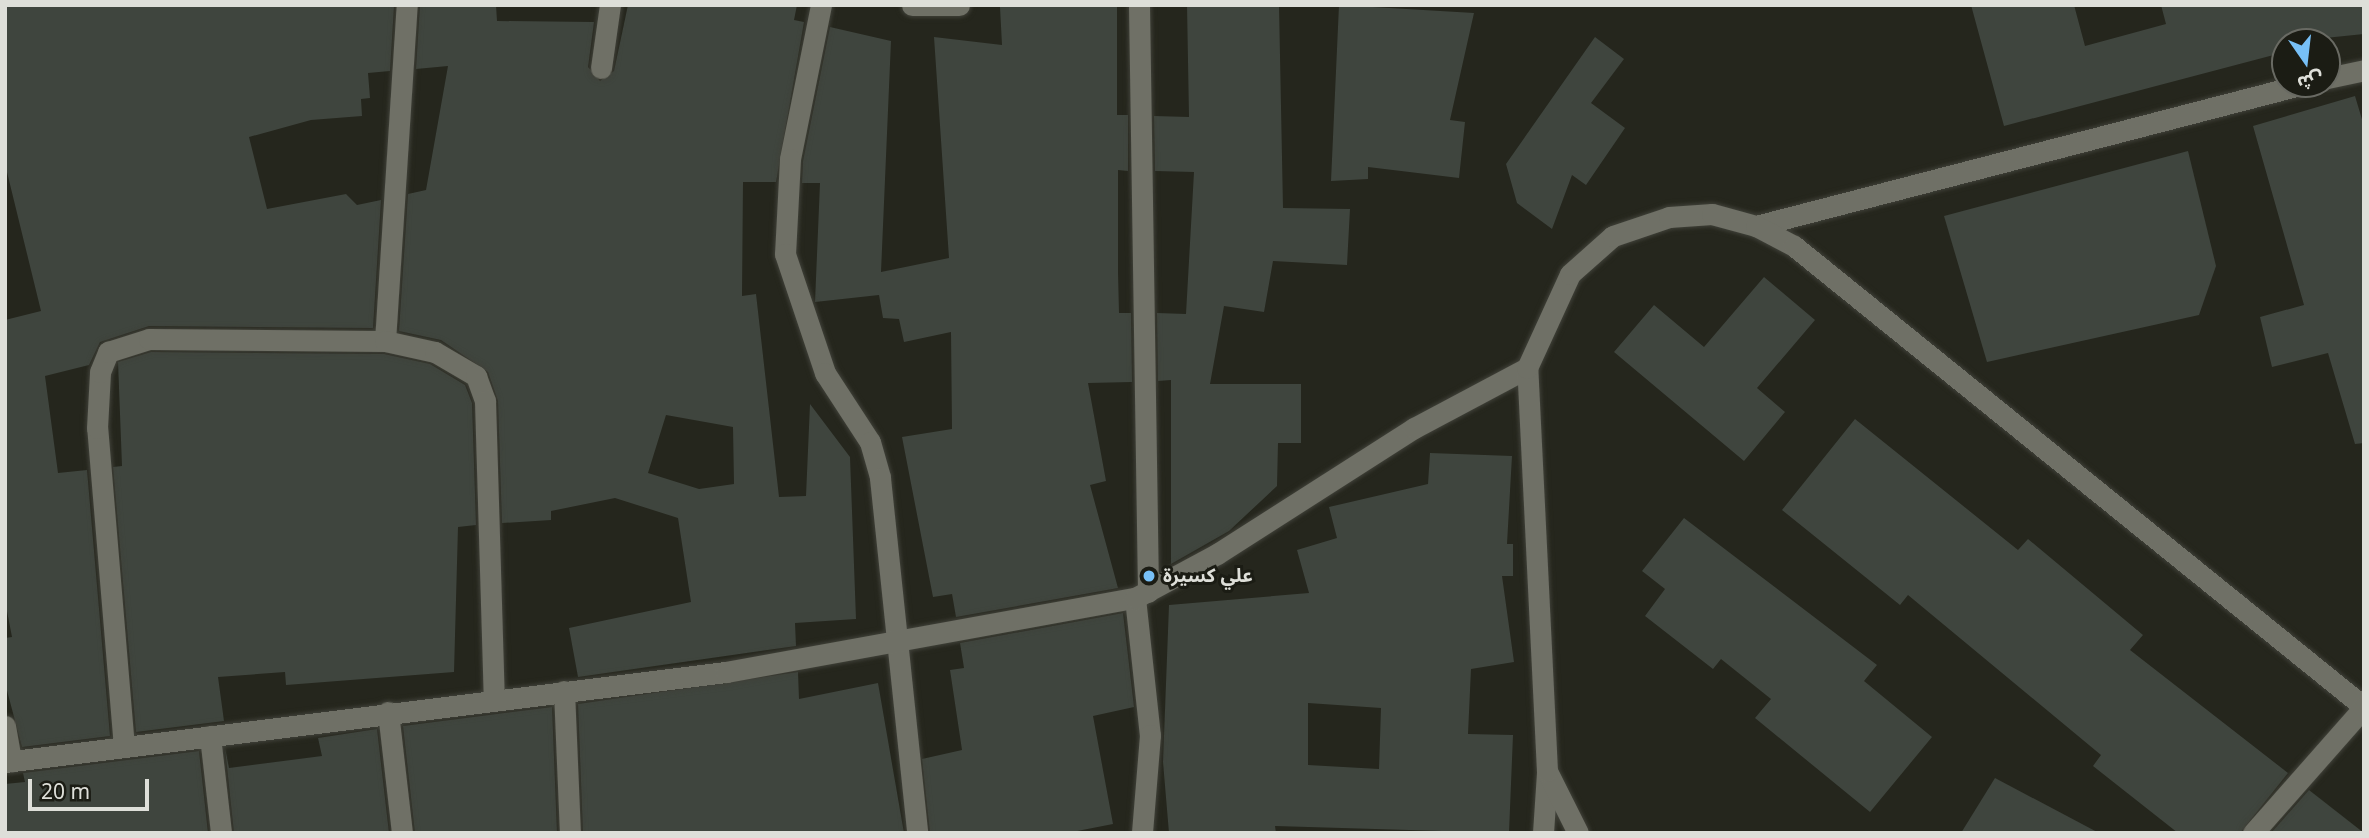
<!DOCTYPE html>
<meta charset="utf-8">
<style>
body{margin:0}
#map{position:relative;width:2369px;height:838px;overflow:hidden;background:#25261d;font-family:"Noto Sans","Noto Sans Arabic",sans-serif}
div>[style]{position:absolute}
.building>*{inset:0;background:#3f453e}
.roads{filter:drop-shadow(0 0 2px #404139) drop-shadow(0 0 2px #404139)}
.street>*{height:21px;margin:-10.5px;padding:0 10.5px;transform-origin:10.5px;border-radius:10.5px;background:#6f7066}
.dots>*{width:19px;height:19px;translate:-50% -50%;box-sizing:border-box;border:4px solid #1b1c14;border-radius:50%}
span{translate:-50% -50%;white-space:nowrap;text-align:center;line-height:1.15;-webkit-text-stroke:6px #1b1c14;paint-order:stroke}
.poi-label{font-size:19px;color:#dedfd9;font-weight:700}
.left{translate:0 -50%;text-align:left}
.frame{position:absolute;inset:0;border:7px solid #dedfd9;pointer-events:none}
.north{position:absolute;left:2271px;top:28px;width:70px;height:70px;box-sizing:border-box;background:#1b1c14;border:2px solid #696a63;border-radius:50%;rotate:166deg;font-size:19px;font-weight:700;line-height:28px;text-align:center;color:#dedfd9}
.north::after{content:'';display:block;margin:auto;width:24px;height:32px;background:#77c0f7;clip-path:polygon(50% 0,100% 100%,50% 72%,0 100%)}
.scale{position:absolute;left:28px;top:779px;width:121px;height:32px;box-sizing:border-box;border:4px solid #dedfd9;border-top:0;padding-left:9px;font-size:21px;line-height:24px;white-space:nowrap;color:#dedfd9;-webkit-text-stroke:5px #1b1c14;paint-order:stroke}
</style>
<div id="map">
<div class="building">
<i style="clip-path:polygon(5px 5px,394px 6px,390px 71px,368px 73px,370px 98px,361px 99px,362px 116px,311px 120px,249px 137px,267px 209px,346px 194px,357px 205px,381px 200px,373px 328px,149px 326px,100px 342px,89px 365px,45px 376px,58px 473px,87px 470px,110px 736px,22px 747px,5px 683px,5px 638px,12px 637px,5px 601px,5px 320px,41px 311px,5px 164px)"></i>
<i style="clip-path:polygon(evenodd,420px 5px,496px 5px,497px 21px,594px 22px,588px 67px,600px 81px,614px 71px,628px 5px,797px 5px,794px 20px,804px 22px,776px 182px,743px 182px,742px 296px,756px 294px,779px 497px,806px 496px,810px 404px,850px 457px,856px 619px,795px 623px,796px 646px,578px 677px,569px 628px,691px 602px,678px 518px,615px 498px,551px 511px,551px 520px,502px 523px,498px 401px,488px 372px,441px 340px,399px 331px,408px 194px,426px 190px,448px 66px,416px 69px,420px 5px,666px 415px,733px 427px,734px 484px,699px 489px,648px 473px,666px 415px)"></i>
<i style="clip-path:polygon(1117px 5px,1117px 115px,1128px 115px,1128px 171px,1118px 170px,1118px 272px,1119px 313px,1131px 313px,1132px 382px,1088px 383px,1106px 481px,1090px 485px,1118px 588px,956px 617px,952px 594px,933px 597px,902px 437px,952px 429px,951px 332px,904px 342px,899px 319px,883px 318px,879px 295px,815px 302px,820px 183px,802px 183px,803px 161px,830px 27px,891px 41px,881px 272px,949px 258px,934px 37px,1002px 45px,1000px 7px)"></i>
<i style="clip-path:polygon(1187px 5px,1279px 5px,1283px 208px,1350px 209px,1347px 265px,1273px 261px,1264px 312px,1224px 306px,1210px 384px,1301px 384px,1301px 443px,1278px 443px,1277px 486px,1229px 531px,1171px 564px,1171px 380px,1158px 381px,1157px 313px,1186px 314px,1194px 172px,1155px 171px,1154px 116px,1189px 117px)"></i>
<i style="clip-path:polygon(1339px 5px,1474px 13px,1450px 120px,1465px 122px,1459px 178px,1368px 167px,1368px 179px,1331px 181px)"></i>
<i style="clip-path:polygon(1971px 5px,2074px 5px,2085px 46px,2166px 24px,2161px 5px,2364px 5px,2364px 34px,2285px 42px,2285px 52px,2004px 126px)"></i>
<i style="clip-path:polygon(1595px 37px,1624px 59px,1591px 103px,1625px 128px,1586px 185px,1572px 175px,1552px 229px,1517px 203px,1506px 164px)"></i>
<i style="clip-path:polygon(2355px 96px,2364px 126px,2364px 443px,2355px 444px,2328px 353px,2272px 367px,2260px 317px,2304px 305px,2253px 126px)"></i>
<i style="clip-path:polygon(2188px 151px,2216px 266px,2199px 315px,1987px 362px,1944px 216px)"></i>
<i style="clip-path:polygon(1764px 277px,1815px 320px,1757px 388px,1785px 412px,1744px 461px,1614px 352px,1654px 305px,1704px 347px)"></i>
<i style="clip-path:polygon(151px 352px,384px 354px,430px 364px,465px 385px,472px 403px,476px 525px,458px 527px,454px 672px,286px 685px,285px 672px,218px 677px,224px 721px,136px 732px,113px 467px,122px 466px,118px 362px)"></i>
<i style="clip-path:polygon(1855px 419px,2018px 550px,2028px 539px,2143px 635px,2130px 650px,2288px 773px,2240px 833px,2178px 833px,2093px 766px,2101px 755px,1908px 595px,1900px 605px,1782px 510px)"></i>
<i style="clip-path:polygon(evenodd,1430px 453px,1512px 456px,1507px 544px,1513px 544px,1513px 576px,1502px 576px,1514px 662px,1471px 669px,1468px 734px,1513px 735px,1509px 833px,1275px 826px,1276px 833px,1169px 833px,1163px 762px,1169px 605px,1309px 593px,1297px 550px,1337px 538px,1329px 507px,1428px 484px,1430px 453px,1308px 703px,1381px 708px,1379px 769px,1308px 765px,1308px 703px)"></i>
<i style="clip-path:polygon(1684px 518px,1877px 665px,1864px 681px,1932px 737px,1870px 812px,1755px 718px,1771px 699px,1721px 659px,1713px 669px,1645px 616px,1665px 589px,1642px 571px)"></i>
<i style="clip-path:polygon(1123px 613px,1134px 707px,1093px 716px,1113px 824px,1067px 833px,930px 833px,922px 759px,962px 750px,950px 670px,964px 668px,960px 643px)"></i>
<i style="clip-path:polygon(798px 672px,799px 699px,878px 683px,904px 833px,583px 833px,578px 704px)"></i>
<i style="clip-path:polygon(552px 707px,557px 833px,415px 833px,403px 726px)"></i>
<i style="clip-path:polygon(377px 729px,389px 833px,234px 833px,225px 748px,229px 768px,322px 756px,318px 738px)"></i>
<i style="clip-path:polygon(199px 751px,208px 833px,5px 833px,5px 784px,25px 782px,23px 773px)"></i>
<i style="clip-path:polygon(1995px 778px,2099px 833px,1961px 833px)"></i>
<i style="clip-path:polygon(2309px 790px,2364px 833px,2271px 833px)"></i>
</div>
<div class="roads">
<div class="street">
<i style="left:821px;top:5px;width:157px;rotate:101.4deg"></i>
<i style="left:790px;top:159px;width:95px;rotate:93deg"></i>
<i style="left:785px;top:254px;width:126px;rotate:71.4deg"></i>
<i style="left:825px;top:373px;width:82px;rotate:56.9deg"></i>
<i style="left:870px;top:442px;width:37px;rotate:74deg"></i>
<i style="left:880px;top:478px;width:357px;rotate:84deg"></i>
<i style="left:912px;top:5px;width:47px"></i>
<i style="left:1139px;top:5px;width:587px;rotate:89.12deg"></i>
<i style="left:601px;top:68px;width:64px;rotate:-81.9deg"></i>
<i style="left:2327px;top:78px;width:38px;rotate:-12deg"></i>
<i style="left:1756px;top:226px;width:566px;rotate:-14.53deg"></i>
<i style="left:385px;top:341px;width:337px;rotate:-86.3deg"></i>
<i style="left:1135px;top:598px;width:138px;rotate:83.8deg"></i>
<i style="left:1150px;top:735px;width:98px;rotate:94.7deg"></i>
<i style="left:564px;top:691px;width:142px;rotate:87.6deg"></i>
<i style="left:388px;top:712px;width:122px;rotate:83.4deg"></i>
<i style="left:5px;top:726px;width:36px;rotate:80deg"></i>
<i style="left:210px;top:736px;width:98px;rotate:83.5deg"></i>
<i style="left:124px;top:747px;width:320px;rotate:-94.8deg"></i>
<i style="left:97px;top:428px;width:56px;rotate:-86.9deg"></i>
<i style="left:100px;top:372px;width:22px;rotate:-68deg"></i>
<i style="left:108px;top:352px;width:43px;rotate:-17.6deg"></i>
<i style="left:149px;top:339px;width:236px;rotate:0.5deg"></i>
<i style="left:385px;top:341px;width:51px;rotate:12.4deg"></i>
<i style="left:435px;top:352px;width:48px;rotate:30.3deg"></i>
<i style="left:476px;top:376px;width:27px;rotate:70deg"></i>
<i style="left:485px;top:401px;width:298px;rotate:88.3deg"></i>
<i style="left:5px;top:762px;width:727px;rotate:-7.12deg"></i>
<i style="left:726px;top:672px;width:416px;rotate:-10.3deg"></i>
<i style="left:1135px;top:598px;width:93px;rotate:-28.2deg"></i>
<i style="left:1217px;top:554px;width:234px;rotate:-32.6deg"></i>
<i style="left:1414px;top:428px;width:128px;rotate:-28deg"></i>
<i style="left:1543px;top:833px;width:60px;rotate:-86.2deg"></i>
<i style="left:1578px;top:833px;width:69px;rotate:-116.6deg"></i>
<i style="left:1547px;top:771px;width:403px;rotate:-92.8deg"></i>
<i style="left:1527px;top:368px;width:103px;rotate:-65.4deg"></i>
<i style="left:1570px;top:274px;width:57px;rotate:-41.5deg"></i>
<i style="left:1613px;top:236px;width:59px;rotate:-18.7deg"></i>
<i style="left:1669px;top:217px;width:43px;rotate:-4deg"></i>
<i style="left:1712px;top:214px;width:46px;rotate:15.3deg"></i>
<i style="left:1756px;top:226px;width:43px;rotate:27.8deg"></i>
<i style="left:1794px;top:246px;width:733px;rotate:38.96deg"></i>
<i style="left:2253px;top:833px;width:168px;rotate:-48.6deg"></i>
</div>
</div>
<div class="dots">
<i style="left:1149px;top:576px;background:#77c0f7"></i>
</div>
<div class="poi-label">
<span class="left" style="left:1163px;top:576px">علي كسيرة</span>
</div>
<div class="frame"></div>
<div class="north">ش</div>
<div class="scale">20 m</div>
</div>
